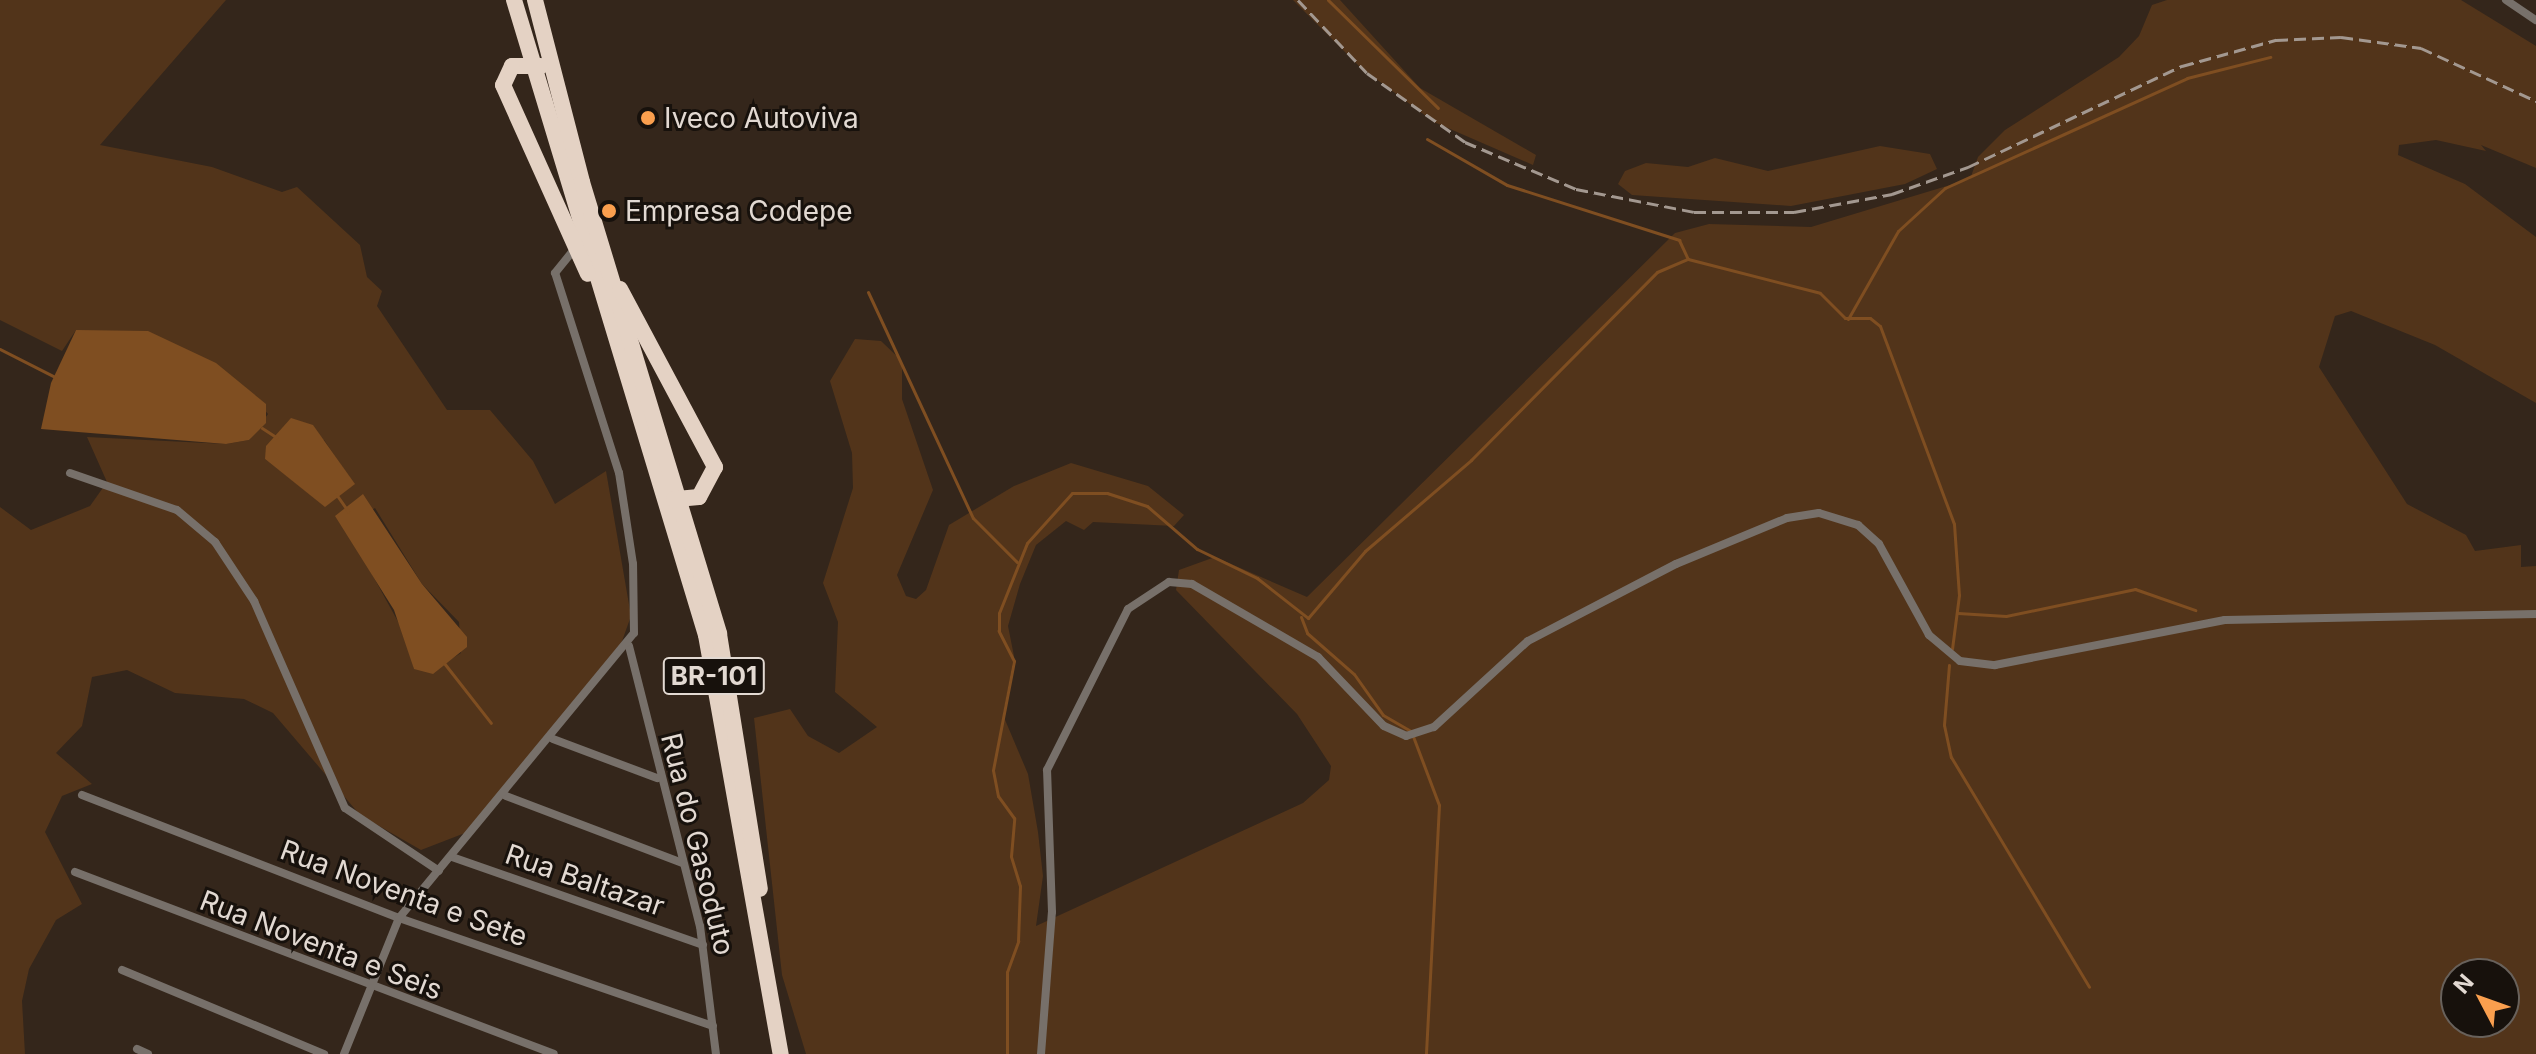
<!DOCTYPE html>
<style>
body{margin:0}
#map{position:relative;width:2536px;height:1054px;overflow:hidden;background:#34261b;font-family:Inter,sans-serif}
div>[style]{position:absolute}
.green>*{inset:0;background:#52341a}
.water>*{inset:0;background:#7f4e21}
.stream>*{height:3px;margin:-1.5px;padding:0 1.5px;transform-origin:1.5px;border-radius:1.5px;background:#7f4e21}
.minor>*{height:8px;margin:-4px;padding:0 4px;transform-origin:4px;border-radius:4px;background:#77706a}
.motorway>*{height:16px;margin:-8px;padding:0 8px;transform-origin:8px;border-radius:8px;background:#e4d2c4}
.rail>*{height:3px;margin-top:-1.5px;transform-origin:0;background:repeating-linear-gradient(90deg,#a39890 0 12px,transparent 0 18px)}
.dots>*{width:22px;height:22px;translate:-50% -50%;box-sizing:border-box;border:4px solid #17110c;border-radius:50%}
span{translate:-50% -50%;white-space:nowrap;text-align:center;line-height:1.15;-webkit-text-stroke:6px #17110c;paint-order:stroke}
.shield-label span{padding:2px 6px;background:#17110c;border:2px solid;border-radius:6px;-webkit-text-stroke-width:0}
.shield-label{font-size:26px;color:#e2d9d2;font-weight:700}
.poi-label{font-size:28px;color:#e2d9d2}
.left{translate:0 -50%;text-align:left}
.street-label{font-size:28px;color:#e2d9d2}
.north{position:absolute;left:2440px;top:958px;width:80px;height:80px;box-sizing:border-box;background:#17110c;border:2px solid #68615b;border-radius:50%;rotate:311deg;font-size:22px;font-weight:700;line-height:32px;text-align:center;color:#e2d9d2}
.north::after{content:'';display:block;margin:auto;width:28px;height:36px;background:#fa9f4e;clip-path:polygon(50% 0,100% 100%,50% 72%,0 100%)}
</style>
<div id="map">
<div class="green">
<i style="clip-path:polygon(evenodd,0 0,226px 0,100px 145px,212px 167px,282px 192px,297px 187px,360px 245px,367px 277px,382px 291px,377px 306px,447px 410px,490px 410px,533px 461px,555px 504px,606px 471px,631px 616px,621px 644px,465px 833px,421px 850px,360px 815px,273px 713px,244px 699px,175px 693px,127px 670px,92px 677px,82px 726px,56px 753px,92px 784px,62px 796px,45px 832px,82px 904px,56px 920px,29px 969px,22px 1001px,25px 1054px,0 1054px,0 507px,31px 530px,90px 506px,107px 482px,87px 437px,226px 444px,249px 440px,268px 414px,247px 390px,76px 330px,62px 351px,0 320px,0 0,324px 440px,354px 484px,325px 506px,265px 459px,324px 440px,0 0,375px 508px,422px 584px,459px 622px,461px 653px,451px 659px,414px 669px,407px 638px,345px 525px,375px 508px)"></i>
<i style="clip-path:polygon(1293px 0,1340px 0,1420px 88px,1536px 155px,1533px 165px,1434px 122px,1360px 67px)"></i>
<i style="clip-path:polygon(evenodd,2167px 0,2461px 0,2536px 46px,2536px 168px,2481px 145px,2486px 151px,2436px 140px,2399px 145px,2398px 155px,2465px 184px,2536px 237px,2536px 403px,2435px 345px,2351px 311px,2335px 316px,2319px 367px,2407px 504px,2466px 535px,2475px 551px,2521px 545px,2521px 567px,2536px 566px,2536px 1054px,806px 1054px,782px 975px,754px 718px,790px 709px,808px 736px,839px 753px,877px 727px,835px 692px,838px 622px,823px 583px,853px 488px,852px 453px,830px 381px,855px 339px,881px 341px,902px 361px,902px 399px,933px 490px,897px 575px,906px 596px,916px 599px,926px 590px,949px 525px,1014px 486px,1071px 463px,1148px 486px,1184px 515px,1174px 526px,1093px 522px,1084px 530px,1066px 521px,1036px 545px,1020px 584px,1008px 626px,1014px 656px,1003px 715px,1028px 774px,1038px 832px,1043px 876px,1036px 926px,1303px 803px,1329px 780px,1331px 766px,1297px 714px,1176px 590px,1179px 570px,1215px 557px,1307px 597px,1675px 233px,1709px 224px,1811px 227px,1970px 179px,1978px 157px,2005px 130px,2119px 57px,2139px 36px,2152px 5px,2167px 0,2456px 974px,2504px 974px,2504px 1022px,2456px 1022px,2456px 974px)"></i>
<i style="clip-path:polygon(1880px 146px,1930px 154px,1937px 169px,1905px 184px,1791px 206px,1632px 195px,1618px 184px,1625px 171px,1646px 163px,1688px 167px,1715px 158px,1768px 171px)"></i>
</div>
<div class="water">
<i style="clip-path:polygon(76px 330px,148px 331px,216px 363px,266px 404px,266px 423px,249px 440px,226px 444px,41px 429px,51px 383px)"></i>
<i style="clip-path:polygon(291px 418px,313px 425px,355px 484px,325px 507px,265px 459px,266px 446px)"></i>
<i style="clip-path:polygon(363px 494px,422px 584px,467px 637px,467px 647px,433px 674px,414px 669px,394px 610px,335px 516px)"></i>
</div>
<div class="stream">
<i style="left:1328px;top:0;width:154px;rotate:44.5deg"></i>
<i style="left:1427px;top:139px;width:92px;rotate:29.9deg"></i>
<i style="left:1507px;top:185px;width:181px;rotate:17.7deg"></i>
<i style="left:1679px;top:240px;width:21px;rotate:65deg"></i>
<i style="left:868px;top:292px;width:249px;rotate:65.1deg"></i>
<i style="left:973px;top:518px;width:62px;rotate:45deg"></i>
<i style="left:1848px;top:319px;width:101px;rotate:-60.4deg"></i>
<i style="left:1898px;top:231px;width:64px;rotate:-42.5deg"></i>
<i style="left:1945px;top:188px;width:266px;rotate:-24.4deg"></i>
<i style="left:2187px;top:78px;width:86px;rotate:-14.2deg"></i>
<i style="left:0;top:349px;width:62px;rotate:27deg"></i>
<i style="left:262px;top:428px;width:17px;rotate:33deg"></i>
<i style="left:336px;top:494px;width:21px;rotate:55deg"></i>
<i style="left:1958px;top:613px;width:48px;rotate:3.6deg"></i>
<i style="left:2006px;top:616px;width:132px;rotate:-11.8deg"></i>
<i style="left:2135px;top:589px;width:64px;rotate:19.3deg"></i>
<i style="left:1301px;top:617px;width:17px;rotate:69deg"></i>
<i style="left:1307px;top:633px;width:62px;rotate:41.1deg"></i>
<i style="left:1354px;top:674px;width:50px;rotate:54.7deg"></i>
<i style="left:1383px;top:715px;width:32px;rotate:30deg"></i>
<i style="left:1411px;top:731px;width:79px;rotate:69.3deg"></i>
<i style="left:1439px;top:805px;width:249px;rotate:93deg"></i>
<i style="left:444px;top:663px;width:76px;rotate:51.9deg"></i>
<i style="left:1949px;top:665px;width:60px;rotate:94.8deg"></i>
<i style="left:1944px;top:725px;width:33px;rotate:78deg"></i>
<i style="left:1951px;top:757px;width:268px;rotate:59deg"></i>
<i style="left:1007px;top:1054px;width:82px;rotate:-90deg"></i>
<i style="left:1007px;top:972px;width:33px;rotate:-70deg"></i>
<i style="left:1018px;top:941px;width:55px;rotate:-87.9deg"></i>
<i style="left:1020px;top:886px;width:31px;rotate:-107deg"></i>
<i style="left:1011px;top:856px;width:38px;rotate:-85deg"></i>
<i style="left:1014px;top:818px;width:27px;rotate:-126deg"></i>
<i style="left:998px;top:796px;width:26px;rotate:-101deg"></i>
<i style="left:993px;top:770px;width:111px;rotate:-79.1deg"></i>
<i style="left:1014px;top:661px;width:34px;rotate:-117deg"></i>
<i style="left:999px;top:631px;width:18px;rotate:-90deg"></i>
<i style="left:999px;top:613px;width:75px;rotate:-68.2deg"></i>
<i style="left:1027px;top:543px;width:67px;rotate:-48deg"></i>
<i style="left:1072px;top:493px;width:35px"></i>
<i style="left:1107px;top:493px;width:42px;rotate:18deg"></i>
<i style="left:1147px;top:506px;width:66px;rotate:40.7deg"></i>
<i style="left:1197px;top:549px;width:67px;rotate:25.8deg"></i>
<i style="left:1257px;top:578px;width:65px;rotate:38.1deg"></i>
<i style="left:1308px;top:618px;width:88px;rotate:-49.6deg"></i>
<i style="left:1365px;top:551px;width:140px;rotate:-40.6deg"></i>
<i style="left:1471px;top:460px;width:264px;rotate:-45.3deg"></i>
<i style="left:1657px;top:272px;width:34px;rotate:-23deg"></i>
<i style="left:1688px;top:259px;width:136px;rotate:14.4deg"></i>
<i style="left:1820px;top:293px;width:35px;rotate:45deg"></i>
<i style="left:1845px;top:318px;width:25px"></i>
<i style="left:1870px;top:318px;width:13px;rotate:39deg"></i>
<i style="left:1880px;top:326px;width:211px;rotate:69.5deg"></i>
<i style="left:1954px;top:524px;width:71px;rotate:86deg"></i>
<i style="left:1959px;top:595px;width:54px;rotate:97.4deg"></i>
</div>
<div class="minor">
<i style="left:2506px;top:0;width:36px;rotate:34deg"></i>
<i style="left:70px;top:473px;width:113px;rotate:19.1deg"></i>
<i style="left:177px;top:510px;width:50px;rotate:40.1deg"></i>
<i style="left:215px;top:542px;width:71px;rotate:56.5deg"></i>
<i style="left:254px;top:601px;width:226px;rotate:66.3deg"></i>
<i style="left:345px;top:808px;width:113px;rotate:33.8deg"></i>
<i style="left:629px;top:646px;width:289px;rotate:75.8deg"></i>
<i style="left:700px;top:926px;width:129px;rotate:82.9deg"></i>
<i style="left:553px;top:739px;width:111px;rotate:20.6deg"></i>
<i style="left:82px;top:795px;width:340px;rotate:21.2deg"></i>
<i style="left:399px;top:918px;width:332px;rotate:19deg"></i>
<i style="left:506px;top:796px;width:188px;rotate:20.8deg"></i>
<i style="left:452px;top:857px;width:266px;rotate:19.3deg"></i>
<i style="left:75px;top:872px;width:512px;rotate:20.8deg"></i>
<i style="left:122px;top:970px;width:219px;rotate:22.6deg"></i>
<i style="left:137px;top:1049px;width:12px;rotate:24deg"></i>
<i style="left:344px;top:1054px;width:147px;rotate:-68deg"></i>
<i style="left:399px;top:918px;width:369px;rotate:-50.5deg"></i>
<i style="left:634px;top:633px;width:69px;rotate:-90.8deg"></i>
<i style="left:633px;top:564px;width:92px;rotate:-98.7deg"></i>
<i style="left:619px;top:473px;width:210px;rotate:-107.7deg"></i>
<i style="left:555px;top:273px;width:32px;rotate:-51deg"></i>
<i style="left:1041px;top:1054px;width:142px;rotate:-85.6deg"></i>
<i style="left:1052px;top:912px;width:142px;rotate:-92deg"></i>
<i style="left:1047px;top:770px;width:180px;rotate:-63.3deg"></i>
<i style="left:1128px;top:609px;width:49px;rotate:-33.4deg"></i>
<i style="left:1169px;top:582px;width:23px;rotate:5deg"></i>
<i style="left:1192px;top:584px;width:146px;rotate:30.1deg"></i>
<i style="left:1318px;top:657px;width:95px;rotate:46.3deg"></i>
<i style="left:1384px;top:726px;width:24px;rotate:24deg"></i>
<i style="left:1406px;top:736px;width:29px;rotate:-18deg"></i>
<i style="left:1434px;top:727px;width:127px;rotate:-42.5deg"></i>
<i style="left:1528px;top:641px;width:167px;rotate:-27.5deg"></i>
<i style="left:1676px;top:564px;width:120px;rotate:-22.5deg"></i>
<i style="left:1787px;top:518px;width:32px;rotate:-9deg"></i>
<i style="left:1819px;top:513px;width:41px;rotate:17.1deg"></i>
<i style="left:1858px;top:525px;width:28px;rotate:42deg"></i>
<i style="left:1879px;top:544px;width:104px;rotate:61.2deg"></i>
<i style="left:1929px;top:635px;width:40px;rotate:40deg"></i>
<i style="left:1960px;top:661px;width:35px;rotate:7deg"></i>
<i style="left:1995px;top:665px;width:234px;rotate:-11.1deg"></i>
<i style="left:2225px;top:620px;width:311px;rotate:-1.1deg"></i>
</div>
<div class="motorway">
<i style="left:514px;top:0;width:663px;rotate:73.18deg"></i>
<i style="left:706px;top:635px;width:426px;rotate:79.9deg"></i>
<i style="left:535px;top:0;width:188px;rotate:75.5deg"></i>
<i style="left:582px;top:182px;width:472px;rotate:73.1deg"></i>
<i style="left:719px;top:634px;width:258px;rotate:80.9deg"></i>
<i style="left:541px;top:66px;width:29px;rotate:180deg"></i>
<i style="left:512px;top:66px;width:21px;rotate:115deg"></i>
<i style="left:503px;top:85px;width:207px;rotate:65.8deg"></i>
<i style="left:620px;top:289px;width:202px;rotate:61.9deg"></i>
<i style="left:715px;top:467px;width:34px;rotate:118deg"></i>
<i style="left:699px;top:497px;width:25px;rotate:175deg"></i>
</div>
<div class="rail">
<i style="left:1298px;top:0;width:100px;rotate:46.6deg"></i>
<i style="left:1367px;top:73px;width:120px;rotate:35.1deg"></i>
<i style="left:1465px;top:142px;width:121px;rotate:22.9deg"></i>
<i style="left:1576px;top:189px;width:120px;rotate:11deg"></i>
<i style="left:1694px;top:212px;width:100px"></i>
<i style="left:1794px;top:212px;width:100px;rotate:-10.4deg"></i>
<i style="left:1892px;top:194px;width:81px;rotate:-19.6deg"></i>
<i style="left:1968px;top:167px;width:237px;rotate:-25.3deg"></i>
<i style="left:2182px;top:66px;width:98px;rotate:-15.5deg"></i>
<i style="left:2276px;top:40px;width:65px;rotate:-2.6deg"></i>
<i style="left:2341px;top:37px;width:81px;rotate:7.8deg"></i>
<i style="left:2421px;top:48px;width:127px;rotate:24.7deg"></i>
</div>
<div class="dots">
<i style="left:648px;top:118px;background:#fa9f4e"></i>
<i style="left:609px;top:211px;background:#fa9f4e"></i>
</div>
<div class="shield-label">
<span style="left:714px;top:676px">BR-101</span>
</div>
<div class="poi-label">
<span class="left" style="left:664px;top:118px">Iveco Autoviva</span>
<span class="left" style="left:625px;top:211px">Empresa Codepe</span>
</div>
<div class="street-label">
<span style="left:698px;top:844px;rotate:76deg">Rua do Gasoduto</span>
<span style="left:585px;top:880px;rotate:19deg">Rua Baltazar</span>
<span style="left:404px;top:893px;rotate:20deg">Rua Noventa e Sete</span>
<span style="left:321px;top:945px;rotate:21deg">Rua Noventa e Seis</span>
</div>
<div class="north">N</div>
</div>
